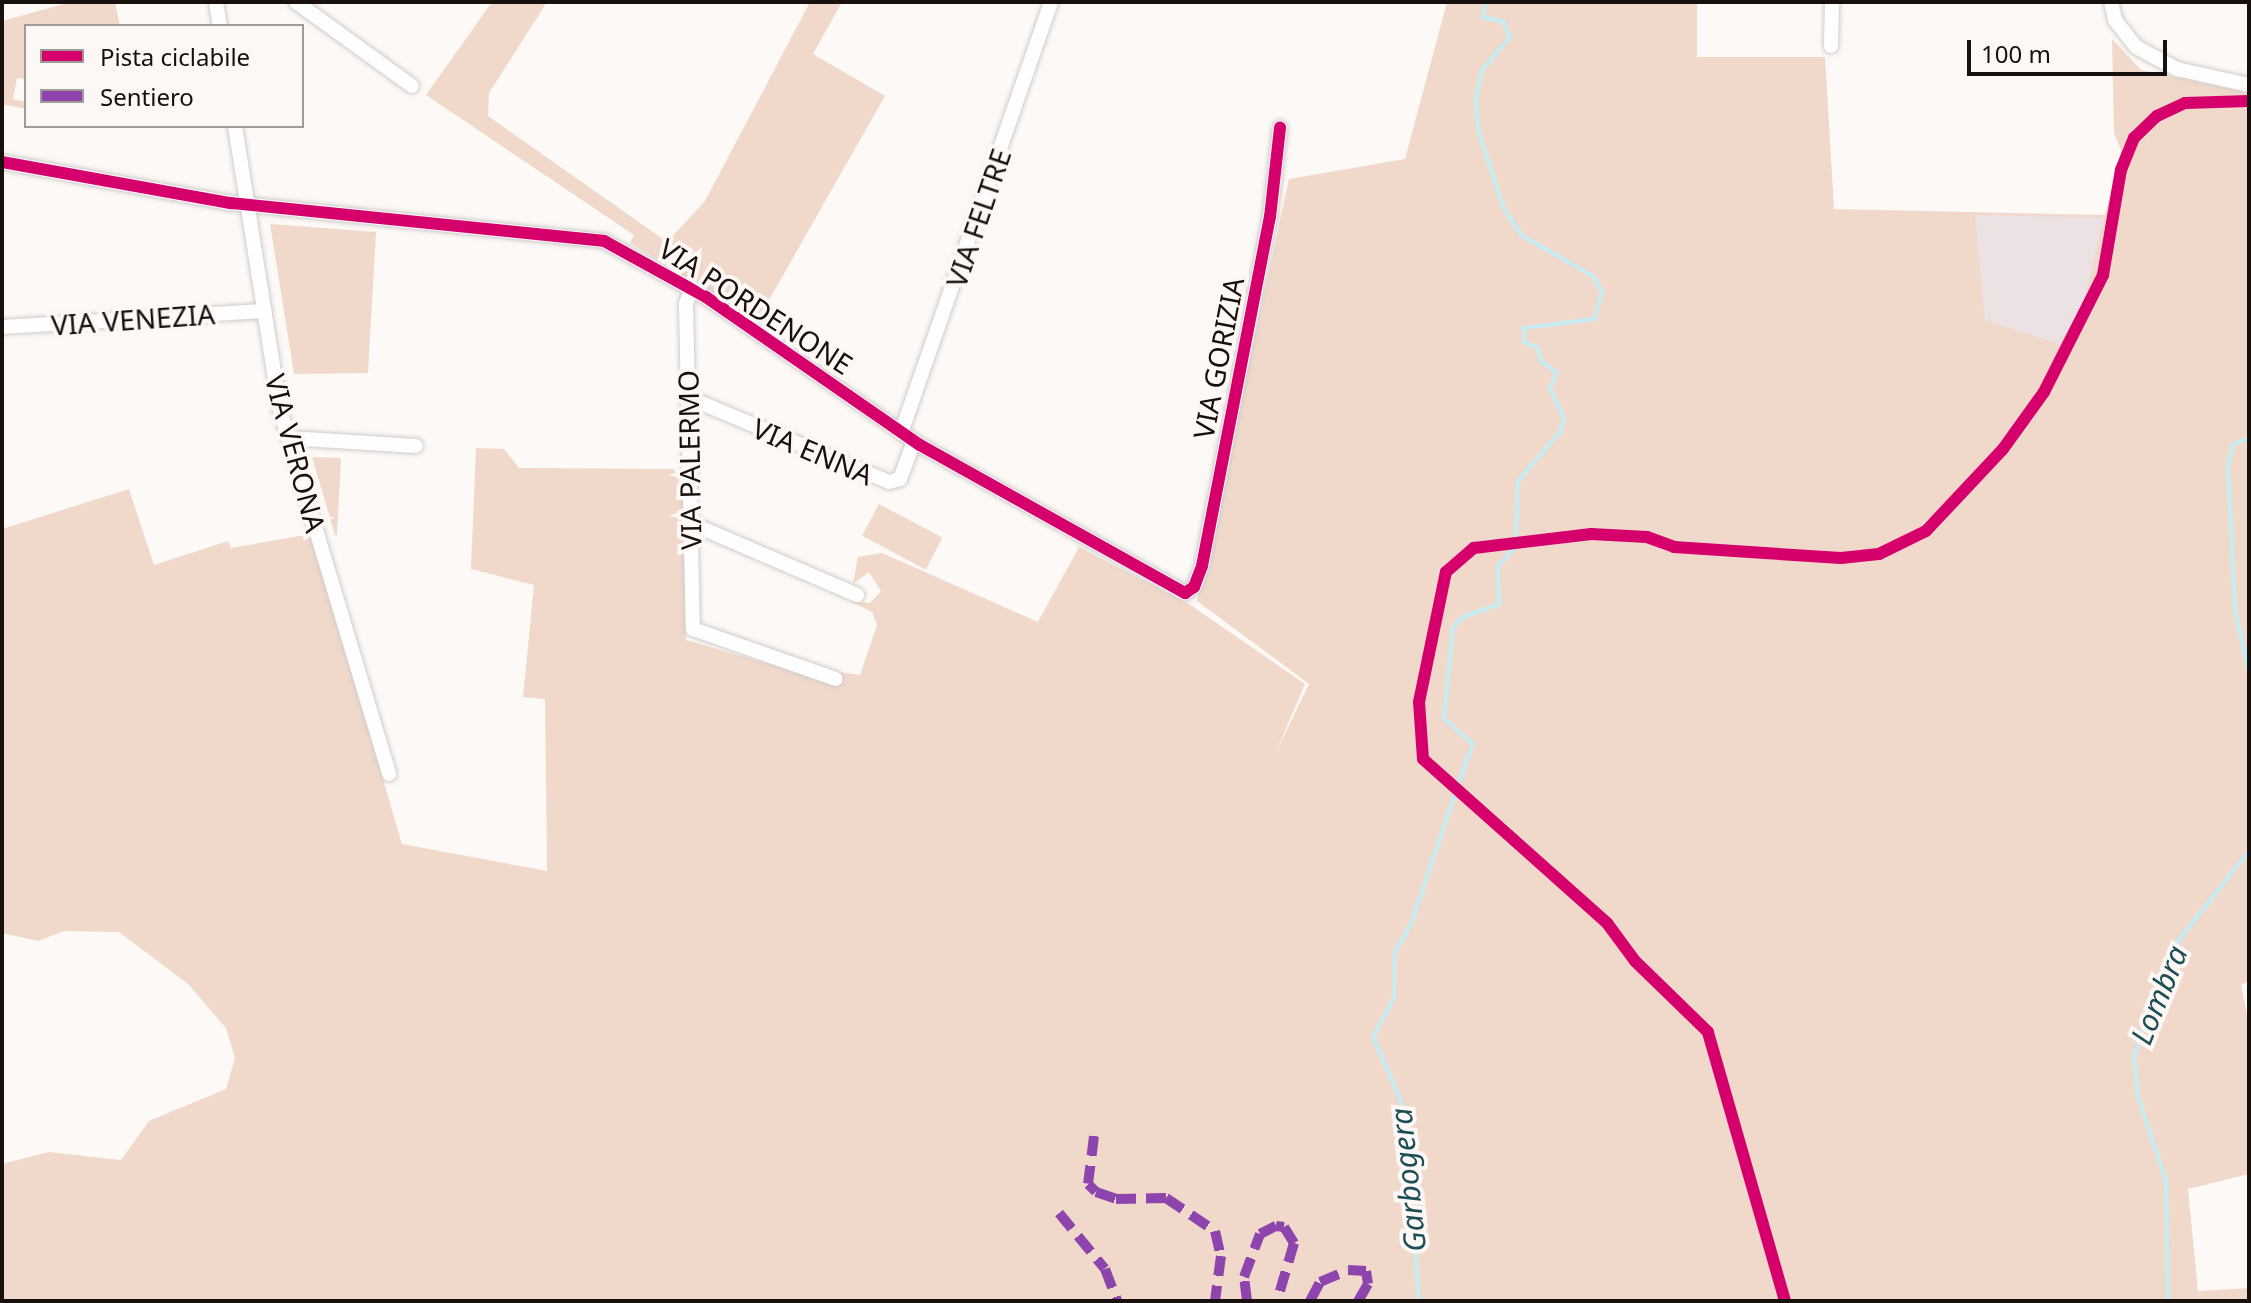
<!DOCTYPE html>
<style>
body{margin:0}
#map{position:relative;width:2251px;height:1303px;overflow:hidden;background:#fcf9f7;font-family:"Noto Sans",sans-serif}
div>[style]{position:absolute}
.green>*{inset:0;background:#f0d9cb;transform-origin:0 0}
.stream>*{height:4px;margin:-2px;padding:0 2px;transform-origin:2px;border-radius:2px;background:#c5ecf2}
.building>*{inset:0;background:#ece1e3}
.roads{filter:drop-shadow(0 0 2px #d2ccc9) drop-shadow(0 0 2px #d2ccc9)}
.minor>*{height:14px;margin:-7px;padding:0 7px;transform-origin:7px;border-radius:7px;background:#fffefe}
.quiet>*{height:10px;margin-top:-5px;transform-origin:0;background:repeating-linear-gradient(90deg,#8e44ad 0 20px,transparent 0 30px)}
.cycleway>*{height:12px;margin:-6px;padding:0 6px;transform-origin:6px;border-radius:6px;background:#d6006c}
span{translate:-50% -50%;white-space:nowrap;text-align:center;line-height:1.15;-webkit-text-stroke:8px #fdf8f6;paint-order:stroke}
.street-label{font-size:28px;color:#17100c}
.water-label{font-size:30px;color:#1d4d55;font-style:italic}
.frame{position:absolute;inset:0;border:4px solid #17100c;pointer-events:none}
.legend{position:absolute;left:24px;top:24px;width:280px;height:104px;box-sizing:border-box;background:#fdf8f6;border:2px solid #a19b98;margin:0;padding:10px 14px;list-style:none;font-size:24px;color:#17100c}
.legend li{display:flex;align-items:center;gap:16px;height:40px}
.legend b{width:40px;border:2px solid #a19b98}
.scale{position:absolute;left:1967px;top:40px;width:200px;height:36px;box-sizing:border-box;border:4px solid #17100c;border-top:0;padding-left:10px;font-size:24px;line-height:28px;white-space:nowrap;color:#17100c;-webkit-text-stroke:6px #fdf8f6;paint-order:stroke}
</style>
<div id="map">
<div class="green">
<i style="clip-path:polygon(71px 2px,115px 2px,120px 26px,26px 26px,26px 79px,17px 78px,13px 99px,26px 102px,26px 109px,2px 104px,2px 21px)"></i>
<i style="clip-path:polygon(492px 2px,547px 2px,489px 93px,488px 116px,667px 242px,705px 201px,810px 2px,842px 2px,813px 54px,885px 96px,757px 321px,630px 243px,634px 235px,426px 95px)"></i>
<i style="clip-path:polygon(1447px 2px,1697px 2px,1697px 57px,1825px 57px,1834px 209px,2105px 215px,2121px 150px,2114px 133px,2112px 39px,2141px 70px,2249px 93px,2249px 981px,2241px 985px,2249px 1024px,2249px 1174px,2188px 1189px,2198px 1291px,2249px 1288px,2249px 1301px,2px 1301px,2px 1164px,49px 1152px,121px 1160px,149px 1121px,226px 1089px,235px 1058px,226px 1028px,188px 984px,119px 932px,64px 931px,38px 941px,2px 933px,2px 529px,129px 489px,154px 565px,228px 541px,231px 548px,311px 534px,402px 844px,547px 871px,545px 699px,523px 697px,534px 585px,471px 569px,476px 448px,504px 449px,519px 468px,674px 469px,683px 492px,686px 640px,832px 682px,839px 672px,860px 675px,877px 625px,872px 612px,850px 601px,870px 603px,881px 591px,869px 572px,853px 584px,858px 557px,882px 553px,1038px 622px,1079px 547px,1189px 604px,1305px 684px,1275px 754px,1309px 684px,1197px 601px,1289px 179px,1405px 159px)"></i>
<i style="clip-path:polygon(270px 224px,376px 232px,368px 373px,294px 374px)"></i>
<i style="clip-path:polygon(312px 457px,341px 458px,337px 535px,335px 535px)"></i>
<i style="left:879px;top:504px;width:72px;height:36px;rotate:28deg"></i>
</div>
<div class="stream">
<i style="left:1486px;top:2px;width:15px;rotate:101deg"></i>
<i style="left:1483px;top:17px;width:22px;rotate:13deg"></i>
<i style="left:1504px;top:22px;width:16px;rotate:68deg"></i>
<i style="left:1510px;top:37px;width:43px;rotate:130.3deg"></i>
<i style="left:1482px;top:70px;width:29px;rotate:102deg"></i>
<i style="left:1476px;top:98px;width:31px;rotate:86deg"></i>
<i style="left:1478px;top:129px;width:82px;rotate:72.2deg"></i>
<i style="left:1503px;top:207px;width:33px;rotate:57deg"></i>
<i style="left:1521px;top:235px;width:83px;rotate:29.7deg"></i>
<i style="left:1593px;top:276px;width:19px;rotate:62deg"></i>
<i style="left:1602px;top:293px;width:27px;rotate:107deg"></i>
<i style="left:1594px;top:319px;width:71px;rotate:172.7deg"></i>
<i style="left:1524px;top:328px;width:14px;rotate:90deg"></i>
<i style="left:1524px;top:342px;width:14px;rotate:21deg"></i>
<i style="left:1537px;top:347px;width:15px;rotate:74deg"></i>
<i style="left:1541px;top:361px;width:20px;rotate:37deg"></i>
<i style="left:1557px;top:373px;width:17px;rotate:114deg"></i>
<i style="left:1550px;top:389px;width:32px;rotate:64deg"></i>
<i style="left:1564px;top:418px;width:15px;rotate:106deg"></i>
<i style="left:1560px;top:432px;width:65px;rotate:130.6deg"></i>
<i style="left:1518px;top:481px;width:56px;rotate:92deg"></i>
<i style="left:2249px;top:438px;width:17px;rotate:159deg"></i>
<i style="left:2233px;top:444px;width:23px;rotate:103deg"></i>
<i style="left:2228px;top:466px;width:144px;rotate:87.2deg"></i>
<i style="left:2235px;top:610px;width:66px;rotate:77.7deg"></i>
<i style="left:1458px;top:784px;width:43px;rotate:-69.4deg"></i>
<i style="left:1473px;top:744px;width:38px;rotate:-139deg"></i>
<i style="left:1444px;top:719px;width:91px;rotate:-84.4deg"></i>
<i style="left:1453px;top:628px;width:13px;rotate:-51deg"></i>
<i style="left:1461px;top:618px;width:40px;rotate:-20.2deg"></i>
<i style="left:1499px;top:604px;width:38px;rotate:-92deg"></i>
<i style="left:1498px;top:566px;width:27px;rotate:-48deg"></i>
<i style="left:1419px;top:1301px;width:194px;rotate:-94.4deg"></i>
<i style="left:1404px;top:1108px;width:77px;rotate:-113.6deg"></i>
<i style="left:1373px;top:1037px;width:44px;rotate:-61.7deg"></i>
<i style="left:1394px;top:998px;width:46px;rotate:-88.8deg"></i>
<i style="left:1395px;top:952px;width:32px;rotate:-60deg"></i>
<i style="left:1411px;top:924px;width:137px;rotate:-71.3deg"></i>
<i style="left:2168px;top:1301px;width:120px;rotate:-91deg"></i>
<i style="left:2166px;top:1181px;width:89px;rotate:-108.4deg"></i>
<i style="left:2138px;top:1097px;width:41px;rotate:-95.6deg"></i>
<i style="left:2134px;top:1056px;width:112px;rotate:-70.8deg"></i>
<i style="left:2171px;top:950px;width:126px;rotate:-51.8deg"></i>
</div>
<div class="building">
<i style="clip-path:polygon(1975px 215px,2104px 218px,2084px 302px,2060px 344px,1985px 320px)"></i>
</div>
<div class="roads">
<div class="minor">
<i style="left:216px;top:2px;width:24px;rotate:81deg"></i>
<i style="left:296px;top:2px;width:143px;rotate:35.9deg"></i>
<i style="left:2111px;top:2px;width:18px;rotate:77deg"></i>
<i style="left:2115px;top:20px;width:34px;rotate:52deg"></i>
<i style="left:2136px;top:47px;width:47px;rotate:28.2deg"></i>
<i style="left:2177px;top:69px;width:74px;rotate:12.5deg"></i>
<i style="left:1831px;top:46px;width:44px;rotate:-88.7deg"></i>
<i style="left:235px;top:126px;width:288px;rotate:81deg"></i>
<i style="left:280px;top:410px;width:380px;rotate:73.3deg"></i>
<i style="left:2px;top:162px;width:233px;rotate:10.2deg"></i>
<i style="left:231px;top:203px;width:375px;rotate:5.8deg"></i>
<i style="left:604px;top:241px;width:116px;rotate:28.8deg"></i>
<i style="left:706px;top:297px;width:260px;rotate:34.7deg"></i>
<i style="left:920px;top:445px;width:304px;rotate:29.2deg"></i>
<i style="left:1185px;top:593px;width:11px;rotate:-34deg"></i>
<i style="left:1194px;top:587px;width:22px;rotate:-69deg"></i>
<i style="left:1202px;top:566px;width:356px;rotate:-79deg"></i>
<i style="left:1270px;top:217px;width:90px;rotate:-83.6deg"></i>
<i style="left:692px;top:288px;width:17px;rotate:111deg"></i>
<i style="left:686px;top:304px;width:325px;rotate:88.8deg"></i>
<i style="left:693px;top:629px;width:151px;rotate:19.3deg"></i>
<i style="left:2px;top:327px;width:263px;rotate:-3.5deg"></i>
<i style="left:687px;top:397px;width:219px;rotate:22.8deg"></i>
<i style="left:889px;top:482px;width:11px;rotate:-15deg"></i>
<i style="left:900px;top:479px;width:40px;rotate:-69.8deg"></i>
<i style="left:901px;top:433px;width:456px;rotate:-70.8deg"></i>
<i style="left:288px;top:438px;width:128px;rotate:3.6deg"></i>
<i style="left:690px;top:523px;width:182px;rotate:23.3deg"></i>
</div>
</div>
<div class="quiet">
<i style="left:1094px;top:1136px;width:48px;rotate:97.1deg"></i>
<i style="left:1088px;top:1184px;width:11px;rotate:45deg"></i>
<i style="left:1096px;top:1192px;width:21px;rotate:19deg"></i>
<i style="left:1116px;top:1199px;width:50px;rotate:-1.1deg"></i>
<i style="left:1166px;top:1198px;width:59px;rotate:34deg"></i>
<i style="left:1215px;top:1231px;width:26px;rotate:77deg"></i>
<i style="left:1221px;top:1256px;width:45px;rotate:97.6deg"></i>
<i style="left:1059px;top:1213px;width:72px;rotate:50.6deg"></i>
<i style="left:1105px;top:1269px;width:34px;rotate:69deg"></i>
<i style="left:1247px;top:1301px;width:24px;rotate:-97deg"></i>
<i style="left:1244px;top:1277px;width:46px;rotate:-69.6deg"></i>
<i style="left:1260px;top:1234px;width:18px;rotate:-27deg"></i>
<i style="left:1276px;top:1226px;width:8px;rotate:7deg"></i>
<i style="left:1284px;top:1227px;width:19px;rotate:58deg"></i>
<i style="left:1294px;top:1243px;width:60px;rotate:106.3deg"></i>
<i style="left:1310px;top:1301px;width:21px;rotate:-62deg"></i>
<i style="left:1320px;top:1282px;width:30px;rotate:-23deg"></i>
<i style="left:1348px;top:1270px;width:18px;rotate:3deg"></i>
<i style="left:1366px;top:1271px;width:13px;rotate:81deg"></i>
<i style="left:1368px;top:1284px;width:20px;rotate:120deg"></i>
</div>
<div class="cycleway">
<i style="left:2px;top:162px;width:233px;rotate:10.2deg"></i>
<i style="left:231px;top:203px;width:375px;rotate:5.8deg"></i>
<i style="left:604px;top:241px;width:116px;rotate:28.8deg"></i>
<i style="left:706px;top:297px;width:260px;rotate:34.7deg"></i>
<i style="left:920px;top:445px;width:304px;rotate:29.2deg"></i>
<i style="left:1185px;top:593px;width:11px;rotate:-34deg"></i>
<i style="left:1194px;top:587px;width:22px;rotate:-69deg"></i>
<i style="left:1202px;top:566px;width:356px;rotate:-79deg"></i>
<i style="left:1270px;top:217px;width:90px;rotate:-83.6deg"></i>
<i style="left:1785px;top:1301px;width:280px;rotate:-106deg"></i>
<i style="left:1708px;top:1032px;width:102px;rotate:-135.8deg"></i>
<i style="left:1635px;top:961px;width:47px;rotate:-126.4deg"></i>
<i style="left:1607px;top:923px;width:246px;rotate:-138.3deg"></i>
<i style="left:1423px;top:759px;width:57px;rotate:-94deg"></i>
<i style="left:1419px;top:702px;width:133px;rotate:-78.3deg"></i>
<i style="left:1446px;top:572px;width:37px;rotate:-41deg"></i>
<i style="left:1474px;top:548px;width:118px;rotate:-6.8deg"></i>
<i style="left:1591px;top:534px;width:56px;rotate:3.1deg"></i>
<i style="left:1647px;top:537px;width:29px;rotate:20deg"></i>
<i style="left:1674px;top:547px;width:167px;rotate:3.8deg"></i>
<i style="left:1841px;top:558px;width:38px;rotate:-6deg"></i>
<i style="left:1879px;top:554px;width:52px;rotate:-26.1deg"></i>
<i style="left:1926px;top:531px;width:112px;rotate:-46.8deg"></i>
<i style="left:2003px;top:449px;width:70px;rotate:-54.3deg"></i>
<i style="left:2044px;top:392px;width:131px;rotate:-63.2deg"></i>
<i style="left:2103px;top:275px;width:107px;rotate:-80.3deg"></i>
<i style="left:2121px;top:170px;width:35px;rotate:-68deg"></i>
<i style="left:2134px;top:138px;width:32px;rotate:-44deg"></i>
<i style="left:2157px;top:116px;width:31px;rotate:-25deg"></i>
<i style="left:2185px;top:103px;width:64px;rotate:-1.8deg"></i>
</div>
<div class="street-label">
<span style="left:978px;top:218px;rotate:-71deg">VIA FELTRE</span>
<span style="left:756px;top:306px;rotate:33deg">VIA PORDENONE</span>
<span style="left:133px;top:319px;rotate:-4deg">VIA VENEZIA</span>
<span style="left:1218px;top:358px;rotate:-79deg">VIA GORIZIA</span>
<span style="left:813px;top:451px;rotate:23deg">VIA ENNA</span>
<span style="left:296px;top:453px;rotate:75deg">VIA VERONA</span>
<span style="left:689px;top:460px;rotate:-91deg">VIA PALERMO</span>
</div>
<div class="water-label">
<span style="left:2159px;top:995px;rotate:-68deg">Lombra</span>
<span style="left:1408px;top:1180px;rotate:-96deg">Garbogera</span>
</div>
<div class="frame"></div>
<ul class="legend">
<li><b style="height:10px;background:#d6006c"></b>Pista ciclabile</li>
<li><b style="height:10px;background:#8e44ad"></b>Sentiero</li>
</ul>
<div class="scale">100 m</div>
</div>
